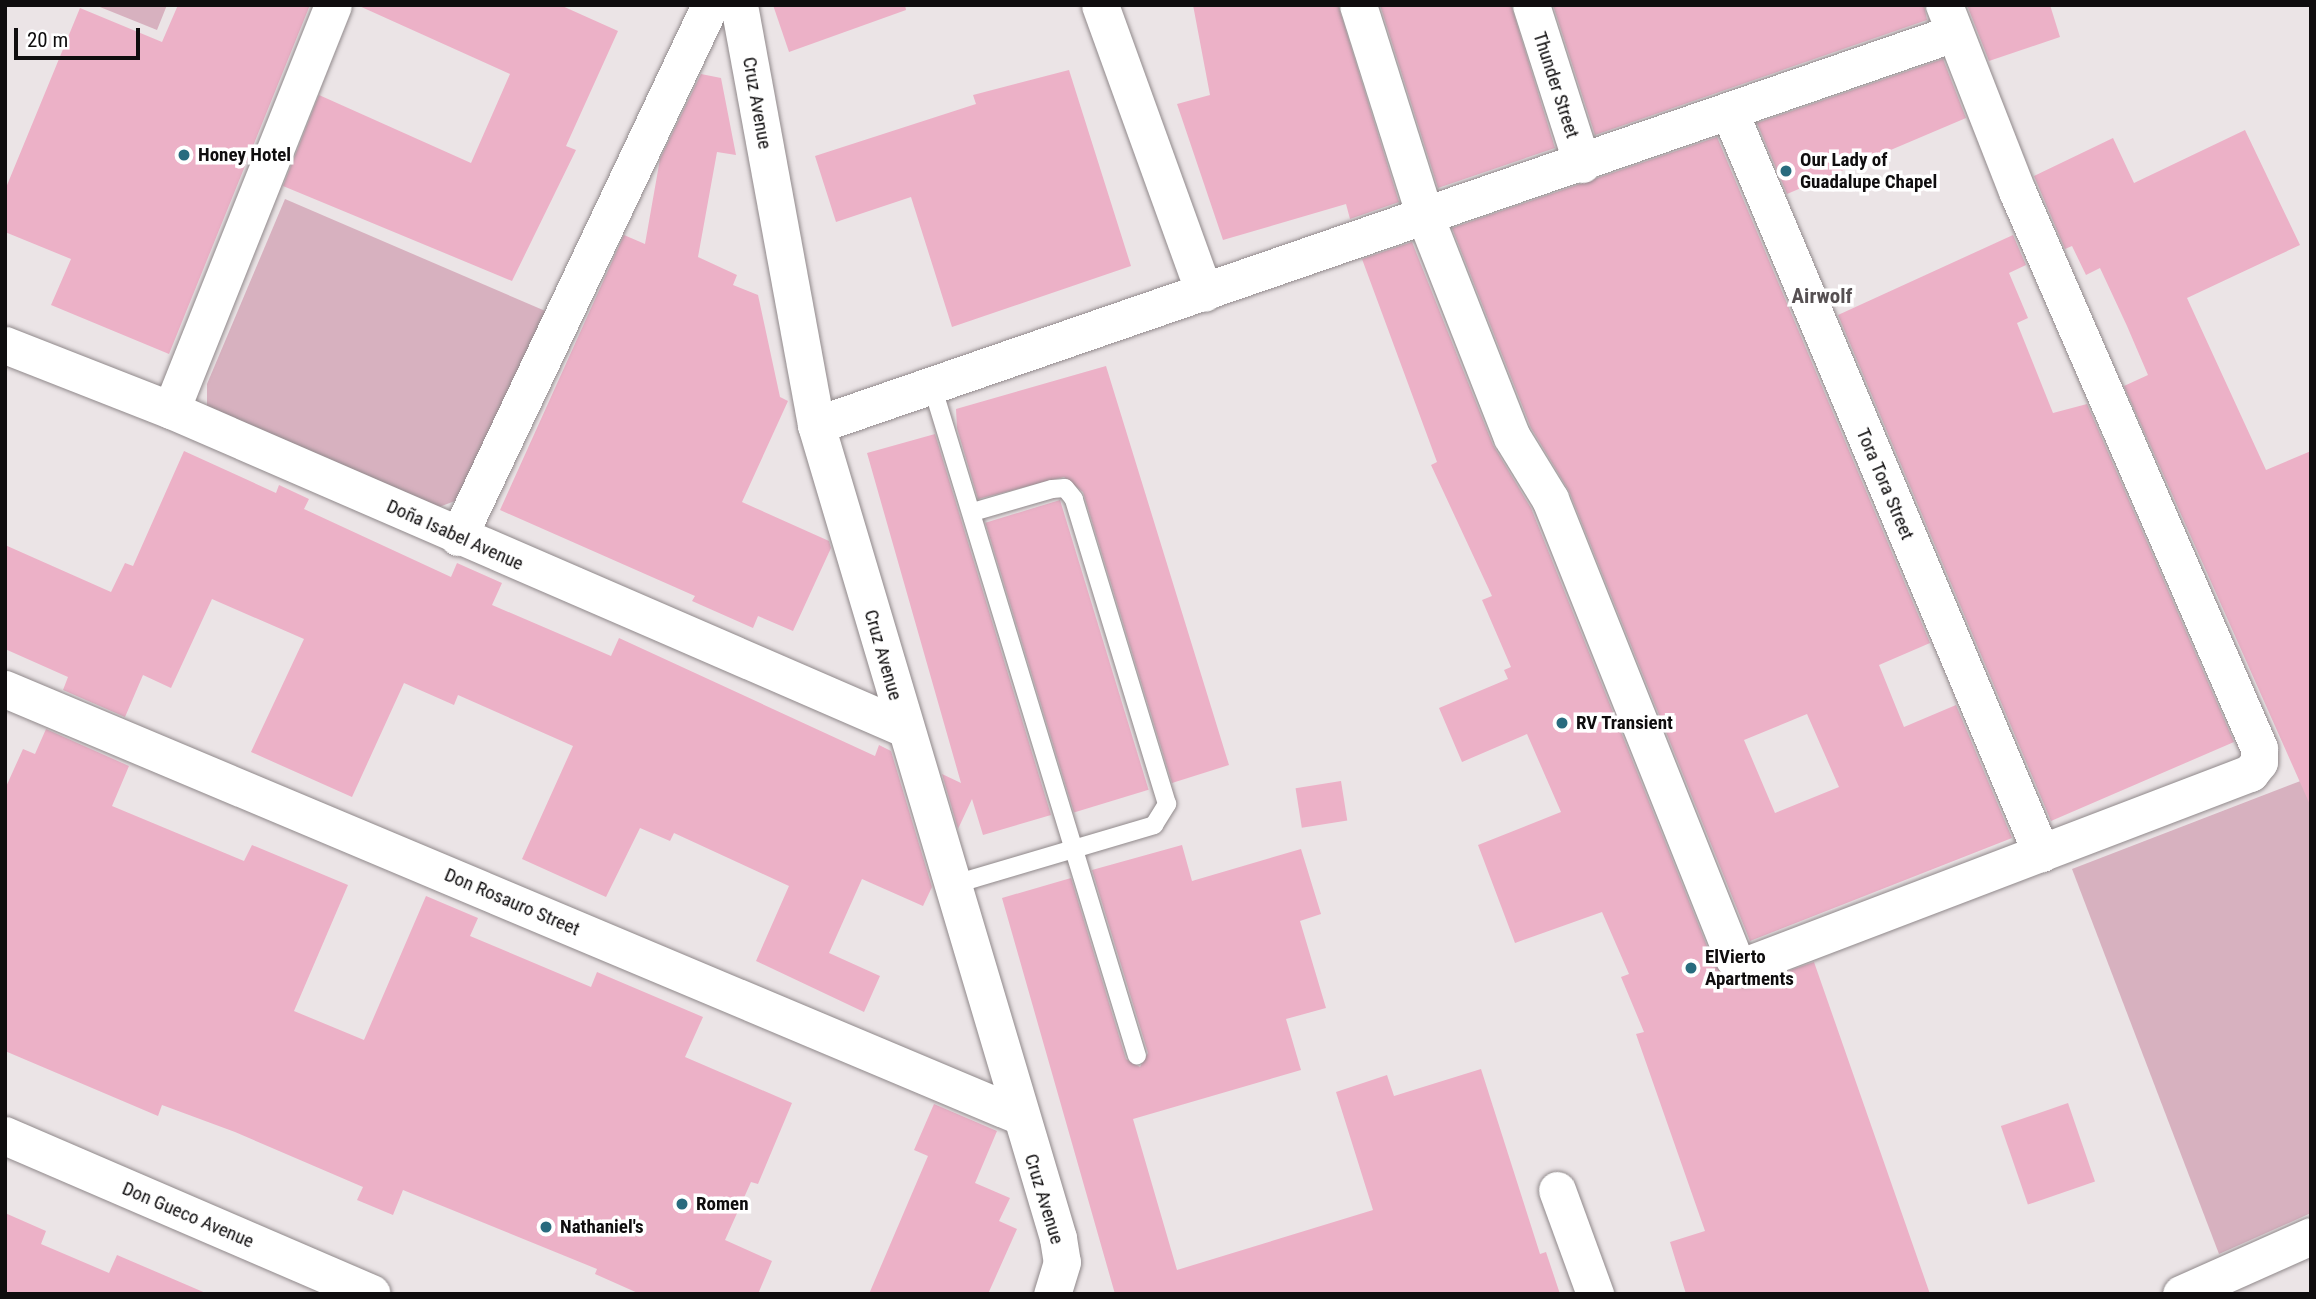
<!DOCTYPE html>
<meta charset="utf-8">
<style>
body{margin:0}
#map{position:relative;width:2316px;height:1299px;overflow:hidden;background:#ebe4e6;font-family:"Roboto Condensed",sans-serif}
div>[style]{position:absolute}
.green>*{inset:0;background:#d7b1bf}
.building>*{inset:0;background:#ecb1c7;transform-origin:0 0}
.roads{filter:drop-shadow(0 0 2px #90898b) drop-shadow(0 0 2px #90898b)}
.service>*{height:18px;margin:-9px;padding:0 9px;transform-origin:9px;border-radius:9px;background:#fff}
.minor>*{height:37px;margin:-18.5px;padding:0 18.5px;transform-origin:18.5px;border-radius:18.5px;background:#fff}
.secondary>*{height:38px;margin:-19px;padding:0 19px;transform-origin:19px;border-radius:19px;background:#fff}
.dots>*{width:19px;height:19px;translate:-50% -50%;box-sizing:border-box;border:4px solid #fff;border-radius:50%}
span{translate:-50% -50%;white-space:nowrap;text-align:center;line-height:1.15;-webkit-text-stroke:7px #fff;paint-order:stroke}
.street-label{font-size:19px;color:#0f0d0e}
.poi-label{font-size:19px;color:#0f0d0e;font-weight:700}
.left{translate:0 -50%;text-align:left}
.neighbourhood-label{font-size:21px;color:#565052;font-weight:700}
.frame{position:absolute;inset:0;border:7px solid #0f0d0e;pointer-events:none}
.scale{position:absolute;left:14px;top:28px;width:126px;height:32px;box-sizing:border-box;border:4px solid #0f0d0e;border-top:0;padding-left:9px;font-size:21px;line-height:24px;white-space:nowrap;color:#0f0d0e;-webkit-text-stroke:5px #fff;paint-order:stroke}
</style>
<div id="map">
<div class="green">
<i style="clip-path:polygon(95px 5px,167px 5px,157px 30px)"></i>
<i style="clip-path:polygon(285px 199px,550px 313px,455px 501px,439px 507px,207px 414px,207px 384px)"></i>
<i style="clip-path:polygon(2311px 777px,2311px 1213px,2219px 1254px,2072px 869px)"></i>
</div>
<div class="building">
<i style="clip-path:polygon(178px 5px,310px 5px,169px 354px,51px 305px,71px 259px,5px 232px,5px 190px,80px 8px,162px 42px)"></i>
<i style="clip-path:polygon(357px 5px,560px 5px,618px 31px,566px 146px,576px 150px,512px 281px,283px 186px,319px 95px,471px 163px,510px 74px)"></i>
<i style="clip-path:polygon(773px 5px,905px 5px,906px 10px,789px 52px)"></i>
<i style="clip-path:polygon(1193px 5px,1338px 5px,1399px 202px,1350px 219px,1346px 204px,1223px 240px,1177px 104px,1210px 95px)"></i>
<i style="clip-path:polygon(1380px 5px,1511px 5px,1555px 148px,1438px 188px)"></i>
<i style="clip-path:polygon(1553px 5px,1924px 5px,1927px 20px,1595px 135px)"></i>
<i style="clip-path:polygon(1967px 5px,2050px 5px,2060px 37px,1989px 61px)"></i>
<i style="clip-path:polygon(1943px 59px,1966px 118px,1787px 194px,1757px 123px)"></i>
<i style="clip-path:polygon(1069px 70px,1131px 266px,952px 327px,911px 197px,836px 222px,815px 156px,976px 104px,973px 95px)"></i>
<i style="clip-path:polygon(701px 74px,721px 78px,736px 155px,717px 152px,698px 257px,737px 275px,733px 285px,758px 295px,780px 397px,788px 401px,742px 502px,829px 541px,831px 548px,793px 631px,758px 616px,753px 628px,692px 601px,695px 596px,500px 510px,624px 235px,645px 244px,660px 159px)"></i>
<i style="clip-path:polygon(2245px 130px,2300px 245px,2187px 298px,2266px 470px,2311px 451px,2311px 807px,2124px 386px,2148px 375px,2127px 326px,2100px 268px,2086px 275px,2072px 246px,2065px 249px,2034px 176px,2113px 138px,2134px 183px)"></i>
<i style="clip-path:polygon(evenodd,1717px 137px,1930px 643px,1879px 665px,1904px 727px,1956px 705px,2012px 838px,1750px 941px,1569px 491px,1531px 428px,1452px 228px,1717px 137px,1807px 714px,1839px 787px,1775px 813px,1744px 740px,1807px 714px)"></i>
<i style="clip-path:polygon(2013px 235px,2026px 265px,2009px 273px,2028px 318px,2017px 323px,2053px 413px,2087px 404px,2234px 742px,2051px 821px,1838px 315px)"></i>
<i style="clip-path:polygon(1412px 242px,1493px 445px,1531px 508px,1715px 966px,1741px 987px,1814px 962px,1930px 1294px,1686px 1294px,1670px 1242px,1705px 1231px,1636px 1034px,1644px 1032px,1621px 977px,1629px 974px,1602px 912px,1515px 943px,1478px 845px,1561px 812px,1527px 734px,1462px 762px,1439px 708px,1508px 679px,1504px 670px,1511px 667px,1482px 600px,1492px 596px,1431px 465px,1437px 462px,1362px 259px)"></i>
<i style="clip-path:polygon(1106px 366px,1229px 765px,1172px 783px,1083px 492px,1064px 477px,978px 499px,957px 428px,956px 409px)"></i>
<i style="clip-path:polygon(935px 434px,1051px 815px,983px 835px,972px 799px,958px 829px,942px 774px,961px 783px,867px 453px)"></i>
<i style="clip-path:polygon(184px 451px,276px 493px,279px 485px,309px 499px,304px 509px,451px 577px,457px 563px,502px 583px,492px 605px,611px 656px,619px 638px,875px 756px,879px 745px,891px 751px,932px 887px,923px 906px,862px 879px,829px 953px,880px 976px,864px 1012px,756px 961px,789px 886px,674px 833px,670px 841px,640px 828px,606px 897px,522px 859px,573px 746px,458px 695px,454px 705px,404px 683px,352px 797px,251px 752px,304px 639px,212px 599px,171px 688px,143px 675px,125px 717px,63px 690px,68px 677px,5px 649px,5px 545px,111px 592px,125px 563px,133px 566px)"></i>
<i style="left:1060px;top:500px;width:303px;height:78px;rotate:73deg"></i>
<i style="clip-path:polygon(46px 729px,129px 766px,112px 806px,244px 861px,252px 845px,348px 885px,294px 1011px,364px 1040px,426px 896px,478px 918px,470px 936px,591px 987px,597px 972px,703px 1017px,685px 1057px,792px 1103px,758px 1184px,751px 1182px,725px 1240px,772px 1261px,758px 1294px,640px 1294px,595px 1274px,597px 1269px,403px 1190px,393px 1215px,357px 1200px,363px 1187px,235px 1132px,162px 1105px,158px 1116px,5px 1051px,5px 789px,23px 749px,35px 754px)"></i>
<i style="left:1341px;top:781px;width:40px;height:46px;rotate:81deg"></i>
<i style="clip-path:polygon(1182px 845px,1192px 881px,1301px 849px,1321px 914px,1300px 921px,1326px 1008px,1286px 1019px,1301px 1070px,1133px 1119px,1177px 1270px,1373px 1210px,1336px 1092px,1387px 1075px,1394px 1096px,1481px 1069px,1540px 1254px,1546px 1252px,1560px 1294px,1115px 1294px,1002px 898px,1071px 878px,1126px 1059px,1140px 1067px,1148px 1053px,1092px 870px)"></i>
<i style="left:2068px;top:1103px;width:83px;height:71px;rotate:71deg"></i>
<i style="clip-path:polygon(934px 1104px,997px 1131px,975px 1183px,1010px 1198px,999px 1221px,1017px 1229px,988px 1294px,869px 1294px,928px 1156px,914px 1150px)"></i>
<i style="clip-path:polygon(5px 1213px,46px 1231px,41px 1244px,109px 1273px,117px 1255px,208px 1294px,5px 1294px)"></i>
</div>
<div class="roads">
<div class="service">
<i style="left:933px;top:389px;width:697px;rotate:72.99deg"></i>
<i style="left:952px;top:885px;width:211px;rotate:-16.5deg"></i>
<i style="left:1154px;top:825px;width:25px;rotate:-58deg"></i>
<i style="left:1167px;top:804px;width:319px;rotate:-107deg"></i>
<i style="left:1074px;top:499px;width:14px;rotate:-129deg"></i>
<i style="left:1065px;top:488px;width:13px;rotate:176deg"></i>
<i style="left:1052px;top:489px;width:82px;rotate:163.8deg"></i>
</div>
<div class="minor">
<i style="left:739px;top:5px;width:427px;rotate:79.6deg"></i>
<i style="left:816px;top:425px;width:848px;rotate:73.42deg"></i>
<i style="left:1058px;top:1238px;width:24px;rotate:81deg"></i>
<i style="left:1062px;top:1262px;width:34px;rotate:107deg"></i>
<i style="left:1100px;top:5px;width:306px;rotate:70.1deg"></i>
<i style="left:1358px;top:5px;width:225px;rotate:72.4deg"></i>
<i style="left:1426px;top:219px;width:234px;rotate:68.5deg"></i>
<i style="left:1512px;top:437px;width:73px;rotate:58.5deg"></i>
<i style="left:1550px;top:499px;width:495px;rotate:68.2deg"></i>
<i style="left:1734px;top:958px;width:13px;rotate:39deg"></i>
<i style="left:1744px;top:966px;width:542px;rotate:-20.88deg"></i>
<i style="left:2250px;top:773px;width:14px;rotate:-51deg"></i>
<i style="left:2259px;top:762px;width:14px;rotate:-90deg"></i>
<i style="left:2259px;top:748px;width:607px;rotate:-113.48deg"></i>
<i style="left:2017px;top:191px;width:200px;rotate:-111.4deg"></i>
<i style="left:1531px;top:5px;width:167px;rotate:72.2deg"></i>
<i style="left:1730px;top:113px;width:803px;rotate:67.2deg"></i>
<i style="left:5px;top:345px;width:178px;rotate:21.4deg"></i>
<i style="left:171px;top:410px;width:799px;rotate:23.45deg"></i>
<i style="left:171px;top:410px;width:436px;rotate:-68.2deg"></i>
<i style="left:816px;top:425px;width:1204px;rotate:-19.01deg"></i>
<i style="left:458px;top:537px;width:589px;rotate:-64.65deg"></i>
<i style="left:5px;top:689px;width:1099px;rotate:22.81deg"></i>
<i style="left:1557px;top:1190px;width:111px;rotate:69.9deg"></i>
<i style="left:2181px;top:1294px;width:142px;rotate:-24deg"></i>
</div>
<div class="secondary">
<i style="left:5px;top:1136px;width:399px;rotate:23.3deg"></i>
</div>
</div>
<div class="dots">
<i style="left:184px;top:155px;background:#296b7e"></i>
<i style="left:1786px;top:171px;background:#296b7e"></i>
<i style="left:1562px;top:723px;background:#296b7e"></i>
<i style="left:1691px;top:968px;background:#296b7e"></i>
<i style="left:682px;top:1204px;background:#296b7e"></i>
<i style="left:546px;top:1227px;background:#296b7e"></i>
</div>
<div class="street-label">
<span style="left:1556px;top:85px;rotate:72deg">Thunder Street</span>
<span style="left:757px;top:103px;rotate:80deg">Cruz Avenue</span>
<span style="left:1885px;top:484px;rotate:67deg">Tora Tora Street</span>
<span style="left:455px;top:535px;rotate:24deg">Doña Isabel Avenue</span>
<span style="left:883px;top:655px;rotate:74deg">Cruz Avenue</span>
<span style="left:512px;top:902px;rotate:23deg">Don Rosauro Street</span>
<span style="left:1044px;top:1199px;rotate:73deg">Cruz Avenue</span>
<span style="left:188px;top:1215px;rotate:23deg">Don Gueco Avenue</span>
</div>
<div class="poi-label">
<span class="left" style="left:198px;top:155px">Honey Hotel</span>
<span class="left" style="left:1800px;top:171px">Our Lady of<br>Guadalupe Chapel</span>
<span class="left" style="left:1576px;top:723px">RV Transient</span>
<span class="left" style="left:1705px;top:968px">ElVierto<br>Apartments</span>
<span class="left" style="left:696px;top:1204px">Romen</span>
<span class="left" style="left:560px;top:1227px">Nathaniel's</span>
</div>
<div class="neighbourhood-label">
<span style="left:1822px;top:296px">Airwolf</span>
</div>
<div class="frame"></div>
<div class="scale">20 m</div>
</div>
